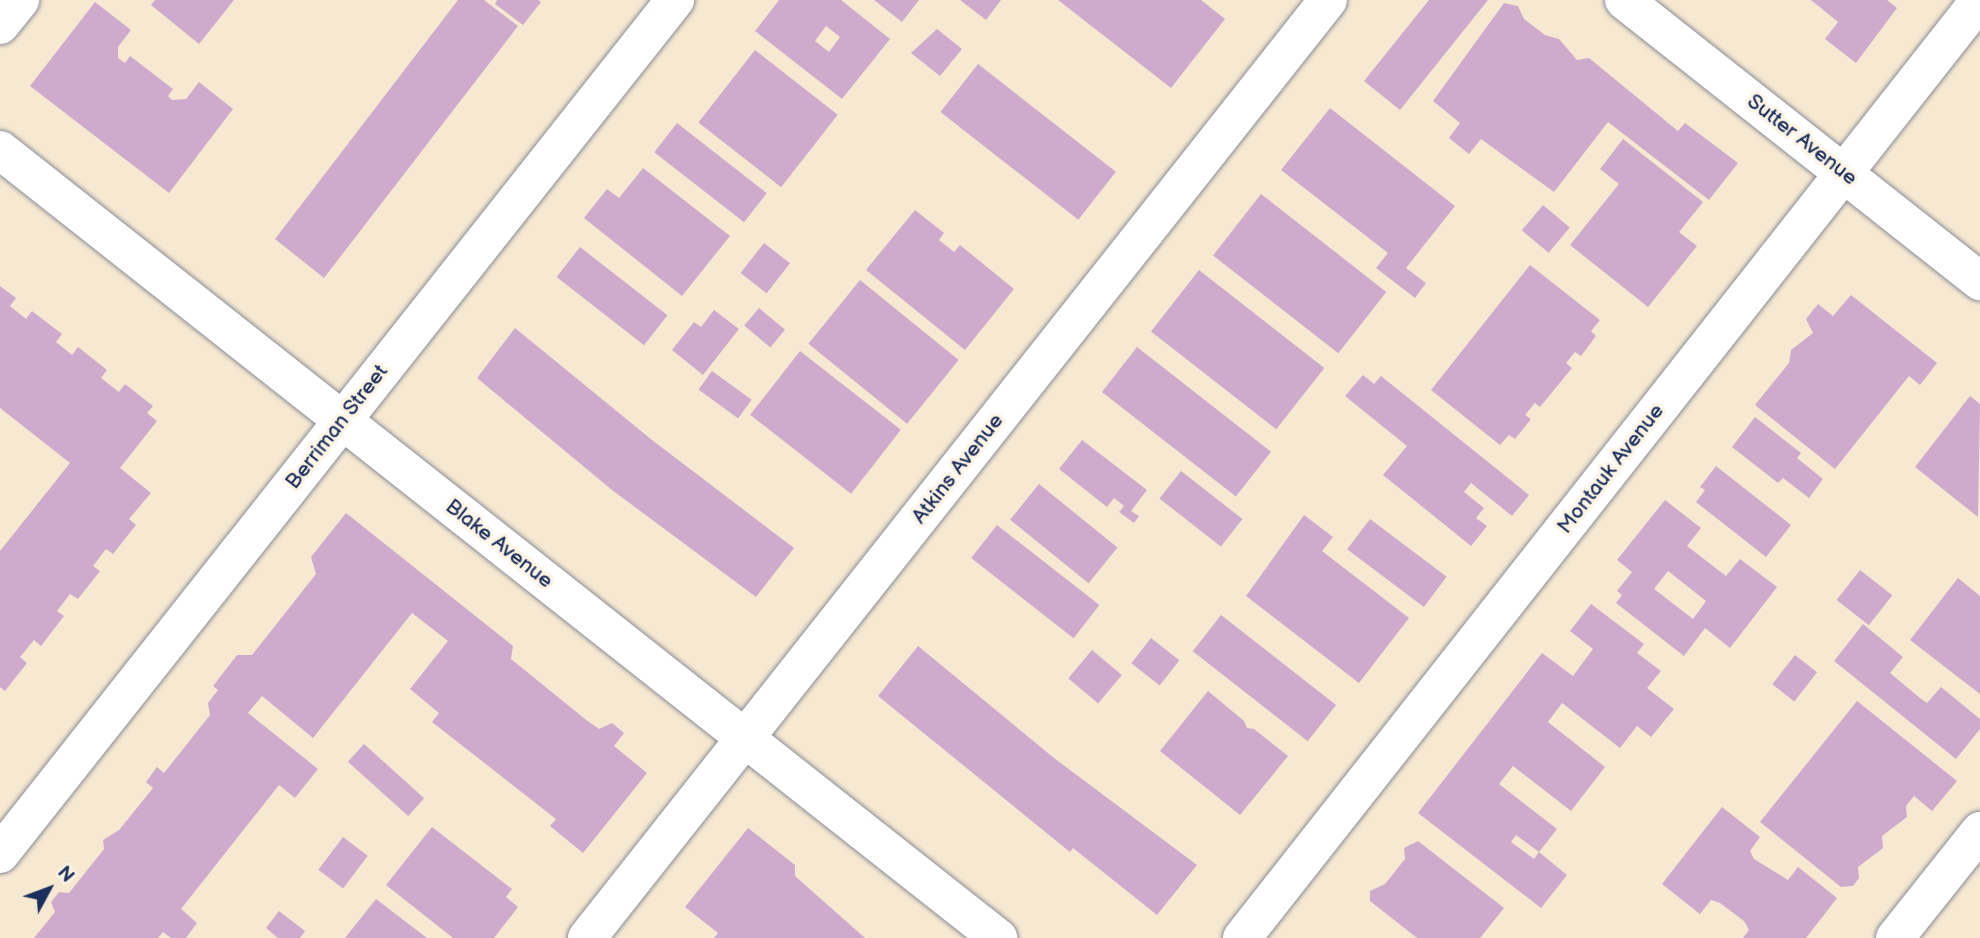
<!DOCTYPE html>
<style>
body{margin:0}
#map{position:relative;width:1980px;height:938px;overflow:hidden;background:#f7e9d1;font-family:"Balsamiq Sans",sans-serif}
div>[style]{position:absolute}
.building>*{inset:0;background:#ceabcd;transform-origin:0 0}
.roads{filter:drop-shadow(0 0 2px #898c98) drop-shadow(0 0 2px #898c98)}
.minor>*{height:38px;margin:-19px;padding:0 19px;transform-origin:19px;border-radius:19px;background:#fff}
span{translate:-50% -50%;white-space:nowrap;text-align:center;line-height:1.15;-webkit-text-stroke:7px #fcf5e5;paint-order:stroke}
.street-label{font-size:21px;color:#1b2f5e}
.north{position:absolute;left:14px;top:854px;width:70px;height:70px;-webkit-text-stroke:5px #fcf5e5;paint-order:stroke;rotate:49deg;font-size:19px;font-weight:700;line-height:28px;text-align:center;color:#1b2f5e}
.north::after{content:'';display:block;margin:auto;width:24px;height:32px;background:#1b2f5e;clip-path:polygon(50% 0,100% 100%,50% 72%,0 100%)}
</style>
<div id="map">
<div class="building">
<i style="clip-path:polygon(155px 0,234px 0,199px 44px,151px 5px)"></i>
<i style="clip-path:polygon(458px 0,484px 0,518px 26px,324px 278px,275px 239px)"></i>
<i style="clip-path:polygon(497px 0,538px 0,541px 2px,523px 25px,495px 4px)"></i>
<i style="clip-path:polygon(evenodd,779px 0,841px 0,890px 39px,842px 99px,755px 31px,779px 0,826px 26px,840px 37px,829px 52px,815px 41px,826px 26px)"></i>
<i style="clip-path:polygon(874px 0,919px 0,902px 22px)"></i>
<i style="clip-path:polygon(960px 0,1001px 0,986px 20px)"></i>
<i style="clip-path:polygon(1058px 0,1201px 0,1225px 19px,1171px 88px)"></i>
<i style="clip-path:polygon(1429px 0,1488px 0,1400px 110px,1364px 81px)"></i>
<i style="clip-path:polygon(1811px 0,1887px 0,1897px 8px,1856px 63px,1825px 39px,1838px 22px)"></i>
<i style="clip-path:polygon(95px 2px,131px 30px,118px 47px,118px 58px,125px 63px,130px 56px,173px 89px,168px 96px,172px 100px,186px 99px,199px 82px,233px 109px,169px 193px,30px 86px)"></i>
<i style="clip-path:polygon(1504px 3px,1518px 6px,1524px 19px,1545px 35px,1559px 39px,1577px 60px,1589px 58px,1678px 131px,1685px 123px,1738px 163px,1709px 200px,1608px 122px,1554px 192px,1481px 139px,1469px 154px,1449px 138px,1460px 123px,1433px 101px)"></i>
<i style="clip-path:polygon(937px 29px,962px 49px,940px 76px,911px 53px)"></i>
<i style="left:755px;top:50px;width:105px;height:92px;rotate:38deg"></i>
<i style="left:978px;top:64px;width:175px;height:61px;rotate:38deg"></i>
<i style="clip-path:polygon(1330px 108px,1455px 206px,1406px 268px,1426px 283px,1415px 298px,1376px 268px,1388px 253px,1281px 170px)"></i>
<i style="left:677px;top:123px;width:114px;height:37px;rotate:38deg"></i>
<i style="clip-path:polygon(1623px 139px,1703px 202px,1679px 232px,1697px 246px,1648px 307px,1570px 245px,1619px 184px,1600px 169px)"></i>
<i style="clip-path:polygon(643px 168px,730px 236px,682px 296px,584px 218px,607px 189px,619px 198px)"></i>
<i style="left:1261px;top:194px;width:159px;height:78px;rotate:38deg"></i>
<i style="left:1543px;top:205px;width:35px;height:33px;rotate:40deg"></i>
<i style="clip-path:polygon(915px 210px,944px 233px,939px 240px,954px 252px,960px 245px,1014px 289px,965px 350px,866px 270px)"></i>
<i style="left:764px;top:243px;width:33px;height:38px;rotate:38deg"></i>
<i style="left:580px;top:247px;width:111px;height:38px;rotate:38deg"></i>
<i style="clip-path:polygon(1530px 265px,1600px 320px,1591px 331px,1596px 336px,1581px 356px,1575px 352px,1566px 363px,1572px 368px,1540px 407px,1535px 403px,1525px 415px,1531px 419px,1515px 439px,1509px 435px,1500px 445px,1431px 390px)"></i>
<i style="left:1199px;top:270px;width:159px;height:78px;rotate:38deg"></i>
<i style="left:860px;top:280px;width:127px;height:82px;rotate:39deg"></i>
<i style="clip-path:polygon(0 286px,16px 298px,10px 306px,26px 319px,32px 311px,62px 334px,56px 342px,72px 355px,78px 347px,107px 370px,101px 378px,119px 392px,125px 384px,153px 406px,147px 413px,157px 421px,120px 468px,151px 493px,129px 519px,136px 525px,113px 554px,106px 549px,93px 566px,100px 571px,78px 599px,70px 594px,57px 611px,64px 616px,41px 646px,34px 640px,20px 657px,27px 663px,5px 691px,0 687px,0 551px,70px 463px,0 408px)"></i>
<i style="clip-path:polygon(1851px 295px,1937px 363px,1920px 385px,1909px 376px,1835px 469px,1755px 405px,1789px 363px,1791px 350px,1813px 333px,1806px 319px,1818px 304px,1833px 316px)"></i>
<i style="left:759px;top:308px;width:34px;height:23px;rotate:40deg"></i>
<i style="clip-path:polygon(714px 310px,739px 329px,703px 375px,672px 350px,694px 322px,701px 327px)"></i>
<i style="clip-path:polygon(515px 328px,652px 440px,794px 548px,756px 597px,612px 490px,477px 378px)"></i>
<i style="left:1137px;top:347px;width:170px;height:57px;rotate:38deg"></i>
<i style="left:800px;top:351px;width:128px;height:81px;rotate:38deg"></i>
<i style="left:712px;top:371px;width:49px;height:23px;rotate:36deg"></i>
<i style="clip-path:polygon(1363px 375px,1374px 384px,1381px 376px,1529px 495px,1512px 516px,1471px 483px,1464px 492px,1484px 508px,1476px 518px,1487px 526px,1471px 546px,1383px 475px,1407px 446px,1345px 396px)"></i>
<i style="clip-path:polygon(1970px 396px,1980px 404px,1978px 517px,1915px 467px)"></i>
<i style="clip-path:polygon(1755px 417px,1801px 453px,1797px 458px,1823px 479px,1809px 498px,1783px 478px,1778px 483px,1732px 447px)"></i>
<i style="clip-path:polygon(1082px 440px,1147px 490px,1131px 511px,1139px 516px,1134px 523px,1119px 512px,1124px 506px,1114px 498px,1107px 507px,1059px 469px)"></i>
<i style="clip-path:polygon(1716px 466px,1791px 525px,1766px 557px,1696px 502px,1705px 490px,1700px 487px)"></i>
<i style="left:1181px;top:471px;width:78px;height:35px;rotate:38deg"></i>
<i style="left:1039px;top:484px;width:101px;height:46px;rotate:39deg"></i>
<i style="clip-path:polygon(evenodd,1665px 500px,1701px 528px,1687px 546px,1726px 576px,1740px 559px,1777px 587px,1730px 648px,1705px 628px,1684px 656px,1616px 603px,1622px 595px,1617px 591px,1632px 572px,1617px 560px,1665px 500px,1668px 571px,1706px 601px,1693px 619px,1654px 589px,1668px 571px)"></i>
<i style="clip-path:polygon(346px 513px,513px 646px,511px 659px,585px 719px,599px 729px,612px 723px,624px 733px,614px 746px,647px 773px,583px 853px,550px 826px,556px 819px,432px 722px,439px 713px,410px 689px,448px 641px,412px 613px,313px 738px,262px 696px,248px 713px,318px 769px,295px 798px,279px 785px,181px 909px,197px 923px,186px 938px,171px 938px,163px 932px,158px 938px,34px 938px,55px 912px,51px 902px,59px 892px,69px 893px,104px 849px,103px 840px,119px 830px,153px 788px,146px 782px,157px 767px,164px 773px,210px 715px,208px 703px,218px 690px,213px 686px,237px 655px,252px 655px,316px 574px,311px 557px)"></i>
<i style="clip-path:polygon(1304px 515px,1333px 537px,1322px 551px,1409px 618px,1359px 683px,1246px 596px)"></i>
<i style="left:1370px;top:519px;width:96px;height:38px;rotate:37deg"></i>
<i style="left:997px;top:525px;width:130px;height:42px;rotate:38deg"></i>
<i style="left:1860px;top:570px;width:41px;height:38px;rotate:38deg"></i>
<i style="clip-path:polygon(1958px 578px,1980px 596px,1980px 694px,1910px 640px)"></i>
<i style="clip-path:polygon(1591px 604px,1644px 644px,1637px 653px,1661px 671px,1647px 688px,1674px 709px,1651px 737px,1637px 726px,1620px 748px,1562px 703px,1548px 722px,1605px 767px,1571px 811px,1513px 766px,1499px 784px,1557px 829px,1539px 852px,1516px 835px,1511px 842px,1534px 859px,1539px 852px,1567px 875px,1541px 908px,1418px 813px,1542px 653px,1573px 676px,1593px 649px,1570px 631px)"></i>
<i style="left:1221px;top:615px;width:146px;height:46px;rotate:38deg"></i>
<i style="clip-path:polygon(1863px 624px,1903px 657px,1890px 673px,1920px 698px,1927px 703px,1941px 687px,1980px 719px,1980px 729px,1956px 759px,1834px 661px)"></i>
<i style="left:1151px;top:638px;width:36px;height:32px;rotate:38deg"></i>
<i style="clip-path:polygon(918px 646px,1054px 758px,1197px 865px,1157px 915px,1073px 848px,1070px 852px,878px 696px)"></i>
<i style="left:1092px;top:650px;width:39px;height:37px;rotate:40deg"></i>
<i style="left:1795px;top:655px;width:28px;height:37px;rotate:38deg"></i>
<i style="clip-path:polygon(1208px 691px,1244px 721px,1247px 728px,1254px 729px,1288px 756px,1240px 815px,1160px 751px)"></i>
<i style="clip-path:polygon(1857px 701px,1957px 781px,1932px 811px,1914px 796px,1906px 806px,1907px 817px,1882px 836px,1883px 848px,1858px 867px,1859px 878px,1853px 886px,1841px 887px,1760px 822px)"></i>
<i style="left:364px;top:744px;width:81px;height:24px;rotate:42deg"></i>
<i style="clip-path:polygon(1722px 807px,1760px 837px,1750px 851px,1754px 859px,1788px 880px,1798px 867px,1837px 898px,1806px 938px,1743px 938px,1749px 930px,1744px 921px,1720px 903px,1711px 900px,1700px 914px,1662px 884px)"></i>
<i style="clip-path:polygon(432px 827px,512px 889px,506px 897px,518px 907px,494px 938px,453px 938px,386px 885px)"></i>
<i style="clip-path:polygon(748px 828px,795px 865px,795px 876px,865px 938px,714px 938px,718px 933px,685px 907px)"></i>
<i style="left:343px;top:837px;width:31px;height:41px;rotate:37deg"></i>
<i style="clip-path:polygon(1418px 841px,1504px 908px,1480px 938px,1417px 938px,1370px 901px,1370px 891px,1385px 884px,1405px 859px,1404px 848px)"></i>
<i style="clip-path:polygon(376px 899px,427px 938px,345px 938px)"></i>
<i style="clip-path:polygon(279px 911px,305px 931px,300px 938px,278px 938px,266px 928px)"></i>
</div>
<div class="roads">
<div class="minor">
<i style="left:1624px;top:0;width:454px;rotate:38.3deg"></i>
<i style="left:0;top:25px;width:32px;rotate:-51deg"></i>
<i style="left:0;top:150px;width:1272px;rotate:38.29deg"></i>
<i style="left:0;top:854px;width:1089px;rotate:-51.68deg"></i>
<i style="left:587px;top:938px;width:1195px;rotate:-51.69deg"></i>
<i style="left:1242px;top:938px;width:1194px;rotate:-51.81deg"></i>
<i style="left:1895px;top:938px;width:137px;rotate:-51.5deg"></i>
</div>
</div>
<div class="street-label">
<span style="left:1802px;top:140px;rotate:38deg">Sutter Avenue</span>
<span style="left:337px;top:427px;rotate:-52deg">Berriman Street</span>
<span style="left:958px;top:469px;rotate:-52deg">Atkins Avenue</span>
<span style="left:1611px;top:469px;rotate:-52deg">Montauk Avenue</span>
<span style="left:499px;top:544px;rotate:38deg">Blake Avenue</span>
</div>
<div class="north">N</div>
</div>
